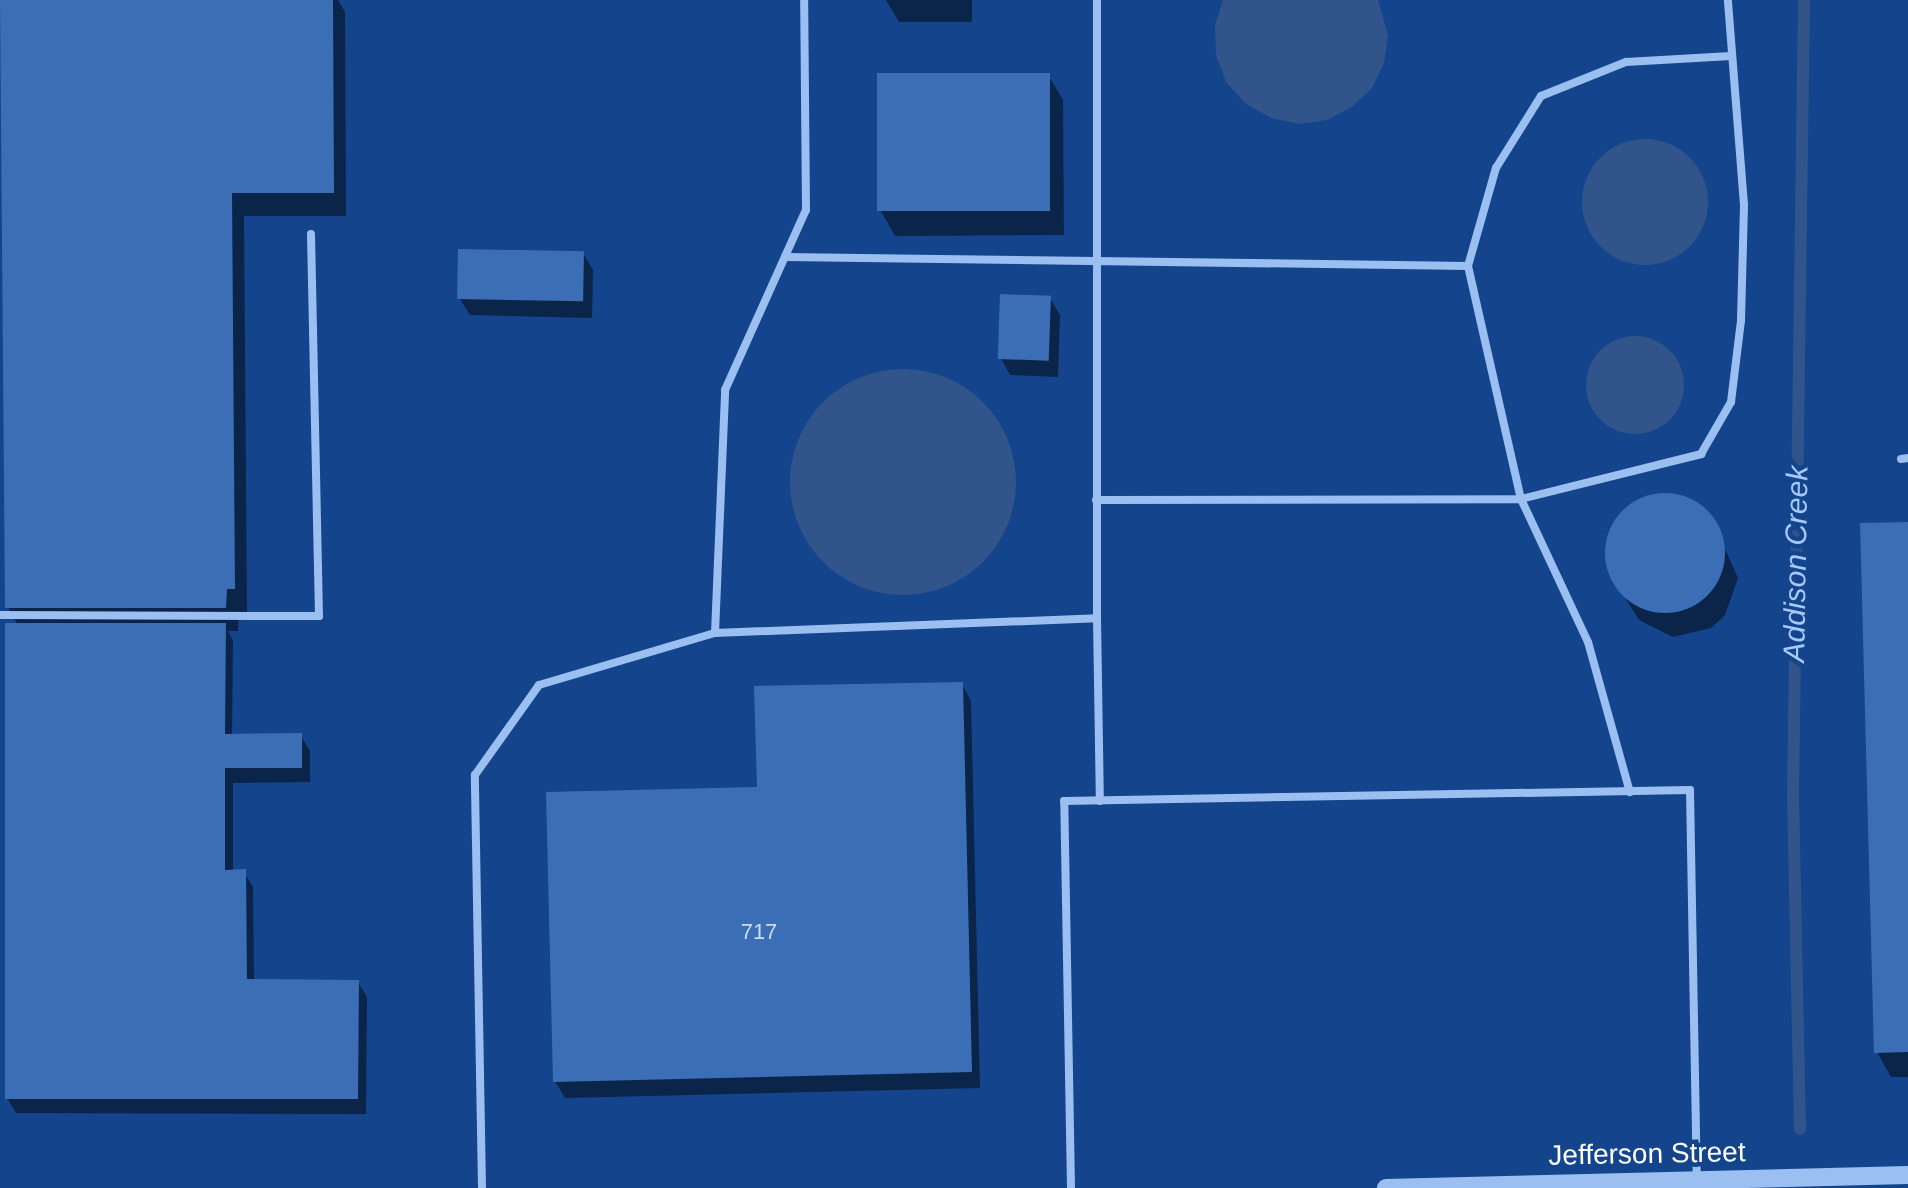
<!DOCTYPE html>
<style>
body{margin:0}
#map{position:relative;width:1908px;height:1188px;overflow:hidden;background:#13448c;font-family:Helvetica,sans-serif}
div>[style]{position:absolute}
.water>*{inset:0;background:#31558b}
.round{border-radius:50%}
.shadow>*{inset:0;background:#0007}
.stream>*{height:12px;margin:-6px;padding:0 6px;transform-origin:6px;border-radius:6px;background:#31558b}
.building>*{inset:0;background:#3c6eb5;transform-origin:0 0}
.service>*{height:8px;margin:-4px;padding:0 4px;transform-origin:4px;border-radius:4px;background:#9bbff1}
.tertiary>*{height:18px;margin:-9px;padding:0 9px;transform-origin:9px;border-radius:9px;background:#9bbff1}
span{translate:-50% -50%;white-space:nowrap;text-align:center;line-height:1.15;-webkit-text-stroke:9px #13448c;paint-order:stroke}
.number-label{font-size:22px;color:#cedbec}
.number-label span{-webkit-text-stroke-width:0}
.street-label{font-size:28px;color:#fff}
.water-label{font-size:30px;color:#a7c9f8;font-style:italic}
</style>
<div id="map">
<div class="water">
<i style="clip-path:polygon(1223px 0,1378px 0,1388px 35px,1384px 63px,1372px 88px,1352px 107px,1327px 120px,1300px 124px,1271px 118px,1246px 104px,1226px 82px,1216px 55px,1215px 25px)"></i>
<i class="round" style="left:1582px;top:139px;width:126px;height:126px"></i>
<i class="round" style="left:1586px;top:336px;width:98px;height:98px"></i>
<i class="round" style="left:790px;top:369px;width:226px;height:226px"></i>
</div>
<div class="shadow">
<i style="clip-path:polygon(4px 0,338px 0,345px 12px,346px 216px,244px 216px,247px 612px,239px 612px,238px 631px,228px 631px,233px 641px,232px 737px,301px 736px,310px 751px,310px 782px,233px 783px,233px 872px,244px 872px,253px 887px,254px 981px,358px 982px,367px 997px,366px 1114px,16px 1113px,7px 1098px,18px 625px,8px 607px)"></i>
<i style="clip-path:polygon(886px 0,972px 0,972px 22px,899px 22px)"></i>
<i style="clip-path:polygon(1048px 75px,1063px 100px,1064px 235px,895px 236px,881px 211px)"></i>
<i style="clip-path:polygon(583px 253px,593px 270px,592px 318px,470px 315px,460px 299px)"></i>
<i style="clip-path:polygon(1050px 298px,1060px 315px,1058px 377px,1010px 375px,1001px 358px)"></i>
<i style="clip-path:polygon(1661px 495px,1697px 505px,1711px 518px,1738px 578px,1725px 615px,1711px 628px,1673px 637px,1639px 620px,1612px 577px,1607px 559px,1608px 540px,1628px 509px)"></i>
<i style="clip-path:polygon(1908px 524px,1908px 1077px,1891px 1077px,1877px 1052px)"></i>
<i style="clip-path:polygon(962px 684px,971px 701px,980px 1088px,565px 1098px,555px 1081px)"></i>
</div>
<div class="stream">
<i style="left:1800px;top:1129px;width:332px;rotate:-91.2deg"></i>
<i style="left:1793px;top:797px;width:797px;rotate:-89.21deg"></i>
</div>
<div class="building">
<i style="clip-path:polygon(0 0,333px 0,334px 193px,232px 193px,235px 589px,227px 589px,226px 608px,5px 608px)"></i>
<i style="left:1050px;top:73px;width:138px;height:173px;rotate:90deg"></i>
<i style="left:458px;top:249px;width:126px;height:50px;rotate:1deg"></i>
<i style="left:1000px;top:294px;width:51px;height:65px;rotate:2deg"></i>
<i class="round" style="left:1605px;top:493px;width:120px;height:120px"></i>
<i style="clip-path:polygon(1908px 522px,1908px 1052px,1874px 1053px,1860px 523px)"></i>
<i style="clip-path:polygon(5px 623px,226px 623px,225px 734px,302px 733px,302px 768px,225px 768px,225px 870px,246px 869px,247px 979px,359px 980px,358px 1099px,5px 1099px)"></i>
<i style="clip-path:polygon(963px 682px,972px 1072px,553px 1082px,546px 792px,757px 787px,754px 686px)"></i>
</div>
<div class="service">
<i style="left:1097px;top:0;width:618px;rotate:90deg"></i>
<i style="left:785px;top:257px;width:683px;rotate:0.75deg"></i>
<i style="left:1468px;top:266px;width:239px;rotate:77.2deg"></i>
<i style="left:1521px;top:499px;width:158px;rotate:64.9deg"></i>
<i style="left:1588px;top:642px;width:156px;rotate:74.4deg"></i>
<i style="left:1468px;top:266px;width:102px;rotate:-74.1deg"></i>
<i style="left:1496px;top:168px;width:85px;rotate:-58deg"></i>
<i style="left:1541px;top:96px;width:92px;rotate:-21.8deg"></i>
<i style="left:1626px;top:62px;width:105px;rotate:-3.3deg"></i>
<i style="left:1901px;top:459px;width:7px;rotate:-8deg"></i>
<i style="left:1096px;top:500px;width:425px;rotate:-0.1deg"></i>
<i style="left:1521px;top:499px;width:186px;rotate:-14deg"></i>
<i style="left:1701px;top:454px;width:60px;rotate:-60deg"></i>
<i style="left:1731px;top:402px;width:83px;rotate:-83deg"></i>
<i style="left:1741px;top:320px;width:115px;rotate:-88.5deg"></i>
<i style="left:1744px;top:205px;width:206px;rotate:-94.5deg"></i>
<i style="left:0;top:615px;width:319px;rotate:0.2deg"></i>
<i style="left:319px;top:616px;width:382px;rotate:-91.2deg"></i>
<i style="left:715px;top:633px;width:243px;rotate:-87.6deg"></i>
<i style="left:725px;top:390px;width:197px;rotate:-65.8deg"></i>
<i style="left:806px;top:210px;width:210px;rotate:-90.5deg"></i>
<i style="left:482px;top:1188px;width:413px;rotate:-91deg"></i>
<i style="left:475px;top:775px;width:110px;rotate:-54.6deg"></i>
<i style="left:539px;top:685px;width:184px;rotate:-16.5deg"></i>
<i style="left:715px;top:633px;width:382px;rotate:-2.2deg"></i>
<i style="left:1097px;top:618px;width:183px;rotate:89.1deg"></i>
<i style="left:1071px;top:1188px;width:387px;rotate:-91deg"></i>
<i style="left:1064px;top:801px;width:626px;rotate:-1.01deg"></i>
<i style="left:1690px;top:790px;width:390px;rotate:89deg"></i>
</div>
<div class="tertiary">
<i style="left:1386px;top:1188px;width:522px;rotate:-1.43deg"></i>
</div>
<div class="number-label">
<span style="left:759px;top:932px">717</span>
</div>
<div class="street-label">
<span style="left:1647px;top:1154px;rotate:-1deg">Jefferson Street</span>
</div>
<div class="water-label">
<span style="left:1796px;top:564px;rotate:-89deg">Addison Creek</span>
</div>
</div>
